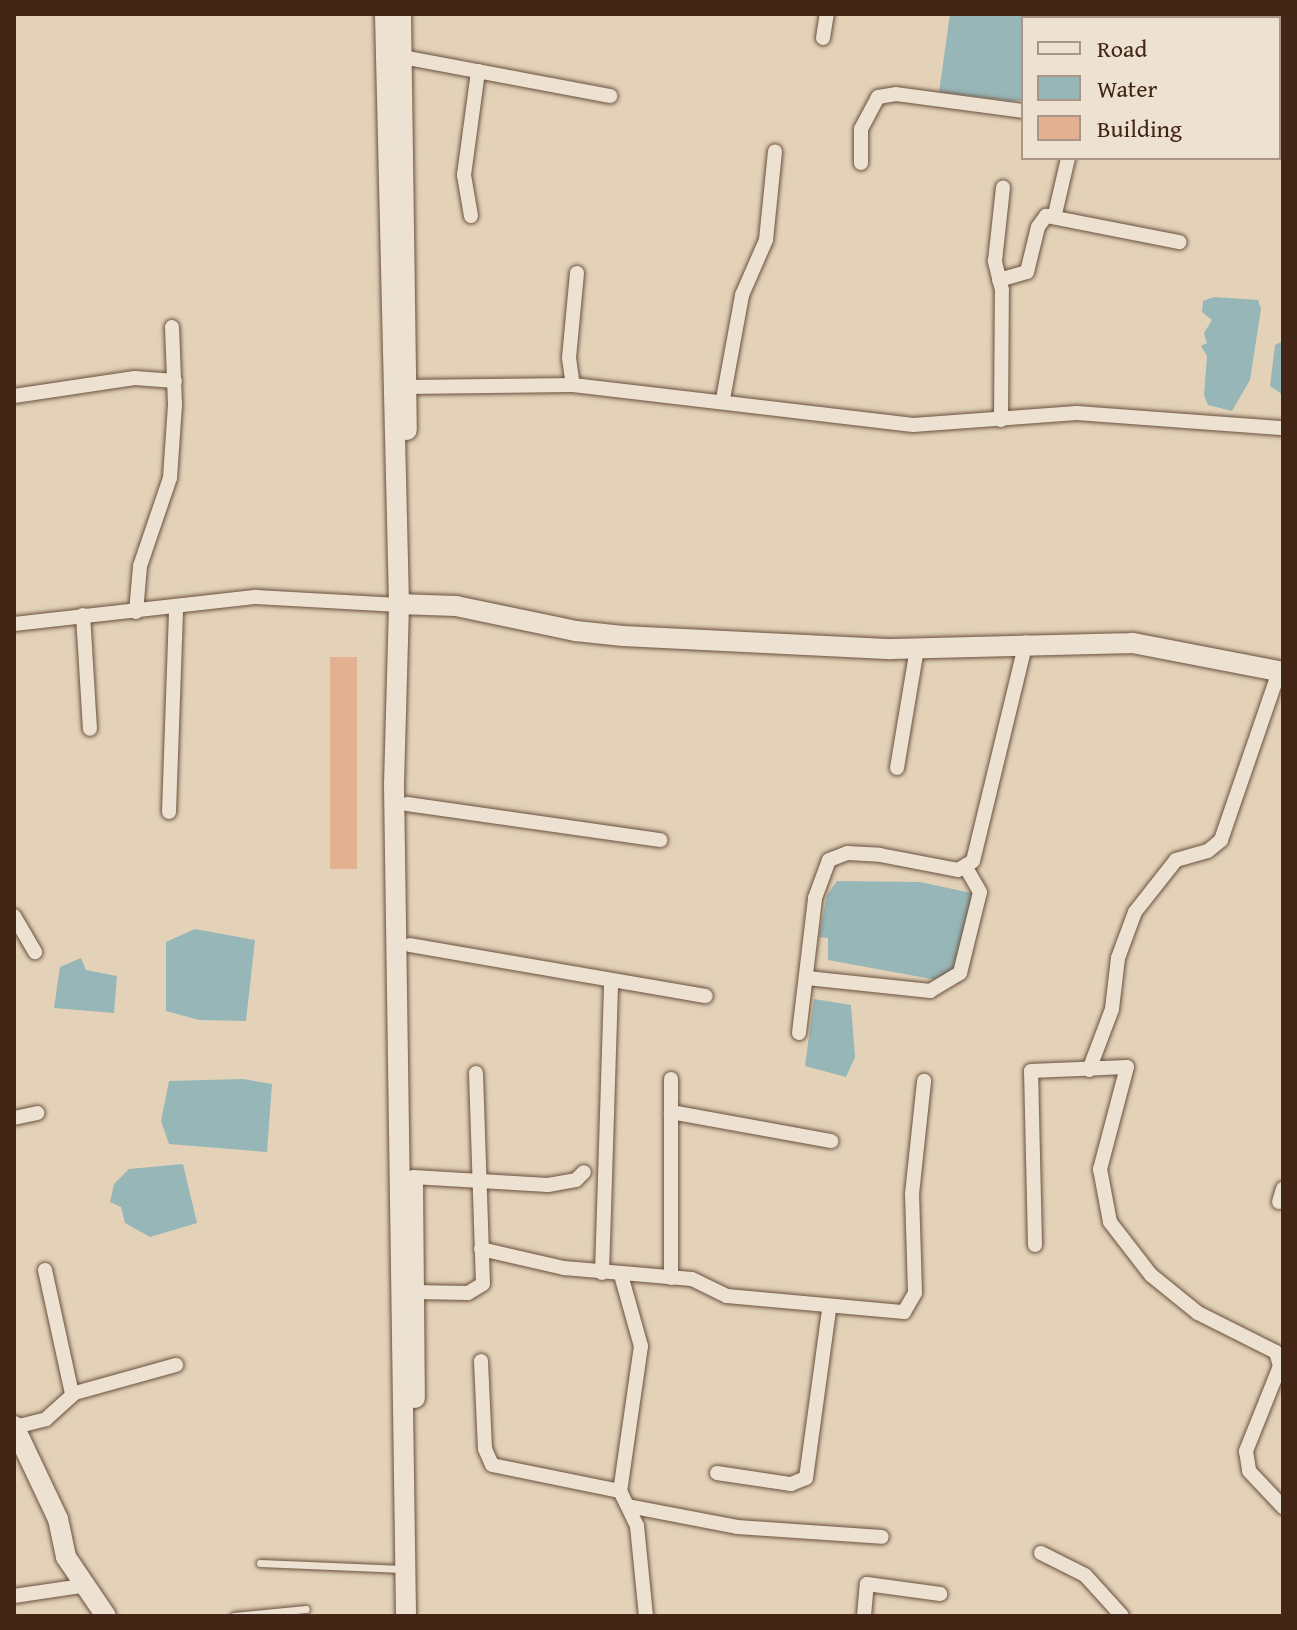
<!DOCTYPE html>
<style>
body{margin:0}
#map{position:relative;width:1297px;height:1630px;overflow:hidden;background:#e3d2b8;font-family:"Gentium Book Plus",serif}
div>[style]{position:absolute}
.water>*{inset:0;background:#97b6b7}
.building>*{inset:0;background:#e3b092;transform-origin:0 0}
.roads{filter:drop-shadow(0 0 2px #6b503e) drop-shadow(0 0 2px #6b503e)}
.lane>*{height:7px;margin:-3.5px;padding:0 3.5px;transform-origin:3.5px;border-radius:3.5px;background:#ede2d1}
.street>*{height:14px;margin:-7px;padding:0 7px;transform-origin:7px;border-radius:7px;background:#ede2d1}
.secondary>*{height:20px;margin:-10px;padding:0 10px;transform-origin:10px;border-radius:10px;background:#ede2d1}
span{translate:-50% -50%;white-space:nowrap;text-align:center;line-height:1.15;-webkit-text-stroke:7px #ede2d1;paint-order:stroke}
.frame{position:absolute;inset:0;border:16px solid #432516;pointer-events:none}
.legend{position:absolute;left:1021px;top:16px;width:260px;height:144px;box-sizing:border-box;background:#ede2d1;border:2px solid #a99686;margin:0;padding:10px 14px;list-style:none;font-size:24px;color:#432516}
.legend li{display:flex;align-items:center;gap:16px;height:40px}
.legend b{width:40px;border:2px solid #a99686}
</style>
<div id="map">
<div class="water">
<i style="clip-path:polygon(950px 14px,1074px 14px,1023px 18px,1023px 100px,1012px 101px,939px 92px)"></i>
<i style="clip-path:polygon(1214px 297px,1258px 300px,1261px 309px,1250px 380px,1232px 411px,1208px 405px,1204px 395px,1207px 356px,1201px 346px,1207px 343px,1204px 333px,1212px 320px,1202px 312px,1203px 301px)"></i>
<i style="clip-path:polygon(1283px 341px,1283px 395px,1270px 386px,1275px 345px)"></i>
<i style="clip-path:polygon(837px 881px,920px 882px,976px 894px,959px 984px,828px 960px,828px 938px,819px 937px,827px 895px)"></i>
<i style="clip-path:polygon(195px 929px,255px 940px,246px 1021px,199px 1020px,166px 1011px,166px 942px)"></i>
<i style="clip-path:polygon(81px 958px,86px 970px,117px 976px,114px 1013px,54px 1008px,60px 967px)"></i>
<i style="clip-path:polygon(814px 999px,851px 1005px,855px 1057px,846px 1077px,805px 1066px)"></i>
<i style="clip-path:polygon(243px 1079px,272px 1084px,267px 1152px,169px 1144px,161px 1121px,169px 1081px)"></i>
<i style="clip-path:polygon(183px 1164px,197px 1223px,150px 1237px,125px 1223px,121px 1207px,110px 1202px,114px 1184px,129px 1169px)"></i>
</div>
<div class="building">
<i style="left:330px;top:657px;width:27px;height:212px"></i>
</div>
<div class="roads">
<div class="lane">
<i style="left:260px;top:1563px;width:143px;rotate:2.4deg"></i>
<i style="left:234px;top:1616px;width:72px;rotate:-5.6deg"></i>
</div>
<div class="street">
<i style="left:1086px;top:18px;width:4px;rotate:-63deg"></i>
<i style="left:823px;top:38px;width:24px;rotate:-81deg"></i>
<i style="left:402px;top:57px;width:212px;rotate:10.6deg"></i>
<i style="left:861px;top:163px;width:34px;rotate:-90deg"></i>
<i style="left:861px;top:129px;width:36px;rotate:-62deg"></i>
<i style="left:878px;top:97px;width:18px;rotate:-9deg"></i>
<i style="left:896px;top:94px;width:128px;rotate:7.6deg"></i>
<i style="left:1055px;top:214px;width:57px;rotate:-76.9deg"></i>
<i style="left:471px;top:216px;width:42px;rotate:-99.7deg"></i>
<i style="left:464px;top:175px;width:105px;rotate:-82.3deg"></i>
<i style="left:577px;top:273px;width:85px;rotate:95.4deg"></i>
<i style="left:569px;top:358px;width:27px;rotate:82deg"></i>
<i style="left:573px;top:385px;width:342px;rotate:6.7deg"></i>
<i style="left:913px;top:425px;width:164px;rotate:-4.2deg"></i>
<i style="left:1077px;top:413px;width:207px;rotate:4.2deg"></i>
<i style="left:999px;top:280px;width:29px;rotate:-16deg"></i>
<i style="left:1027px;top:272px;width:46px;rotate:-76.3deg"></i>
<i style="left:1038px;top:227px;width:14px;rotate:-54deg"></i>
<i style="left:1046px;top:216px;width:136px;rotate:11.1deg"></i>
<i style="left:406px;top:387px;width:167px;rotate:-0.7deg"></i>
<i style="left:14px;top:396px;width:122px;rotate:-8.5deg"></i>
<i style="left:135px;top:378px;width:40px;rotate:4.3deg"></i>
<i style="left:723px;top:399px;width:106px;rotate:-79.6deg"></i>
<i style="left:742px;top:295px;width:60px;rotate:-66.4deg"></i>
<i style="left:766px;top:240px;width:89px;rotate:-84.2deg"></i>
<i style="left:1001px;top:420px;width:130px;rotate:-89.6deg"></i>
<i style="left:1002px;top:290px;width:30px;rotate:-104deg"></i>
<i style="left:995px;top:261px;width:74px;rotate:-83.8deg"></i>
<i style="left:136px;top:612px;width:46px;rotate:-85deg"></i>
<i style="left:140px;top:566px;width:93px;rotate:-71.2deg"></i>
<i style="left:170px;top:478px;width:73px;rotate:-86.1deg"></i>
<i style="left:175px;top:405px;width:78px;rotate:-92.2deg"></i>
<i style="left:83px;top:615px;width:114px;rotate:86.5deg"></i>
<i style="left:14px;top:624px;width:244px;rotate:-6.4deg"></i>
<i style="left:256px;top:597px;width:143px;rotate:3.2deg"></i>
<i style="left:897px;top:768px;width:122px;rotate:-80.5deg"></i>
<i style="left:407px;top:804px;width:256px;rotate:8.1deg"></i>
<i style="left:169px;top:812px;width:204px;rotate:-88deg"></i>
<i style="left:14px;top:916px;width:42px;rotate:59.7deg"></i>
<i style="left:410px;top:945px;width:300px;rotate:9.8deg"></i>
<i style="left:807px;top:978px;width:124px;rotate:6deg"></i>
<i style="left:930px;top:991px;width:35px;rotate:-31deg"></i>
<i style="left:960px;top:973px;width:83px;rotate:-76.1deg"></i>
<i style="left:980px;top:892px;width:28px;rotate:-120deg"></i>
<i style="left:799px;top:1033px;width:136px;rotate:-83.2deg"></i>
<i style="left:815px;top:898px;width:40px;rotate:-69.8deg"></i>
<i style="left:829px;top:860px;width:19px;rotate:-21deg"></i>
<i style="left:847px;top:853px;width:33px;rotate:3deg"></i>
<i style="left:880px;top:855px;width:79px;rotate:10.9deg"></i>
<i style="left:958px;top:870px;width:17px;rotate:-31deg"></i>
<i style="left:973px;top:861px;width:225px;rotate:-76.4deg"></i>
<i style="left:1089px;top:1070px;width:65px;rotate:-69.3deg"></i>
<i style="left:1112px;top:1009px;width:51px;rotate:-83.3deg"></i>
<i style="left:1118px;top:958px;width:49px;rotate:-69.7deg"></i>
<i style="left:1135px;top:912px;width:66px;rotate:-51.7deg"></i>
<i style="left:1176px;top:860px;width:33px;rotate:-16deg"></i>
<i style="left:1208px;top:851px;width:17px;rotate:-40deg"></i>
<i style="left:1221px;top:840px;width:178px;rotate:-71deg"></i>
<i style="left:671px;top:1112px;width:163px;rotate:10.3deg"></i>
<i style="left:14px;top:1118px;width:24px;rotate:-12deg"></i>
<i style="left:413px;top:1177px;width:135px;rotate:3.4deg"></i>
<i style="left:548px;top:1185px;width:28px;rotate:-10deg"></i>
<i style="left:576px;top:1180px;width:11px;rotate:-45deg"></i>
<i style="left:1279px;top:1202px;width:14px;rotate:-73deg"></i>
<i style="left:1035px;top:1245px;width:174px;rotate:-91.3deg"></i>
<i style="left:1031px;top:1071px;width:96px;rotate:-2.4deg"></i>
<i style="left:1127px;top:1067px;width:106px;rotate:104.8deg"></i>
<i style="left:1100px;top:1169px;width:54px;rotate:79.3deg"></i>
<i style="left:1110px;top:1222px;width:67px;rotate:52.3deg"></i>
<i style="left:1151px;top:1275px;width:60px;rotate:39deg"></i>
<i style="left:1198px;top:1313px;width:87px;rotate:26.6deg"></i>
<i style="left:1276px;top:1352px;width:15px;rotate:74deg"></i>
<i style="left:1280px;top:1366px;width:92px;rotate:111.8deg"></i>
<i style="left:1246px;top:1451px;width:20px;rotate:81deg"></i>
<i style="left:1249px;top:1471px;width:50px;rotate:46.6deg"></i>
<i style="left:481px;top:1249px;width:85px;rotate:12.9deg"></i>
<i style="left:564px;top:1268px;width:128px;rotate:4.9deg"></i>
<i style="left:692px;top:1279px;width:39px;rotate:26deg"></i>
<i style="left:727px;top:1296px;width:178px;rotate:5.2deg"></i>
<i style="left:904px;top:1312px;width:22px;rotate:-60deg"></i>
<i style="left:915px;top:1293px;width:99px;rotate:-91.7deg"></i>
<i style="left:912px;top:1194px;width:114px;rotate:-83.9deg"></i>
<i style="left:45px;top:1270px;width:127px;rotate:77.7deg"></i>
<i style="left:602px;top:1273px;width:291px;rotate:-88.2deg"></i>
<i style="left:621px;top:1275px;width:74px;rotate:74.3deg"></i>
<i style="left:641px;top:1346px;width:147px;rotate:98.2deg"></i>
<i style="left:620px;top:1491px;width:39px;rotate:64deg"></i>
<i style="left:637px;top:1526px;width:90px;rotate:84.3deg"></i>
<i style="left:671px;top:1278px;width:199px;rotate:-90deg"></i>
<i style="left:414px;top:1292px;width:54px;rotate:1.1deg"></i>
<i style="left:468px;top:1293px;width:17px;rotate:-31deg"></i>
<i style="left:483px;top:1284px;width:211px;rotate:-91.9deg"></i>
<i style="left:481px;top:1361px;width:88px;rotate:87.4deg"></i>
<i style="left:485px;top:1449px;width:17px;rotate:66deg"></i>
<i style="left:492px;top:1465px;width:131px;rotate:11.5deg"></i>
<i style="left:15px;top:1427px;width:32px;rotate:-14deg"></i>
<i style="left:46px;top:1419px;width:39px;rotate:-42deg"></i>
<i style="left:75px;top:1393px;width:105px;rotate:-15.5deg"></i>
<i style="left:717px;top:1473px;width:75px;rotate:8.5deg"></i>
<i style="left:791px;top:1484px;width:16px;rotate:-22deg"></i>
<i style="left:806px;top:1478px;width:171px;rotate:-82.2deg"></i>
<i style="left:628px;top:1506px;width:111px;rotate:10.9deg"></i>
<i style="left:737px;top:1527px;width:145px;rotate:3.9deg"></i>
<i style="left:1041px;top:1553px;width:49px;rotate:26.6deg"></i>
<i style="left:1085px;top:1575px;width:55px;rotate:47.9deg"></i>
<i style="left:14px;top:1596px;width:69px;rotate:-8.4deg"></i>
<i style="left:864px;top:1616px;width:32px;rotate:-85deg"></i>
<i style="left:867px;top:1584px;width:74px;rotate:7.8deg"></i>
</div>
<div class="secondary">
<i style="left:385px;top:14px;width:591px;rotate:88.64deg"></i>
<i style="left:399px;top:605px;width:180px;rotate:91.6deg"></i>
<i style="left:394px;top:785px;width:831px;rotate:89.17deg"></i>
<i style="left:401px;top:14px;width:416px;rotate:89.2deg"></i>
<i style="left:398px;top:604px;width:58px;rotate:2deg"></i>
<i style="left:456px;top:606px;width:123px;rotate:11.8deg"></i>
<i style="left:576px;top:631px;width:47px;rotate:6.1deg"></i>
<i style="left:623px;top:636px;width:269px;rotate:2.8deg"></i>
<i style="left:892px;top:649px;width:241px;rotate:-1.4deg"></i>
<i style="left:1133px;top:643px;width:153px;rotate:10.9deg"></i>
<i style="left:413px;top:1182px;width:216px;rotate:89.5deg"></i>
<i style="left:14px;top:1426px;width:103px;rotate:64.7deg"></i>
<i style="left:58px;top:1519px;width:39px;rotate:78deg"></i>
<i style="left:66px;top:1557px;width:71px;rotate:55.9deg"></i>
</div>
</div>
<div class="frame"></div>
<ul class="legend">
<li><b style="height:10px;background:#ede2d1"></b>Road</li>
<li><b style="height:22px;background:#97b6b7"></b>Water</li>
<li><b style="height:22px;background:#e3b092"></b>Building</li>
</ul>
</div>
